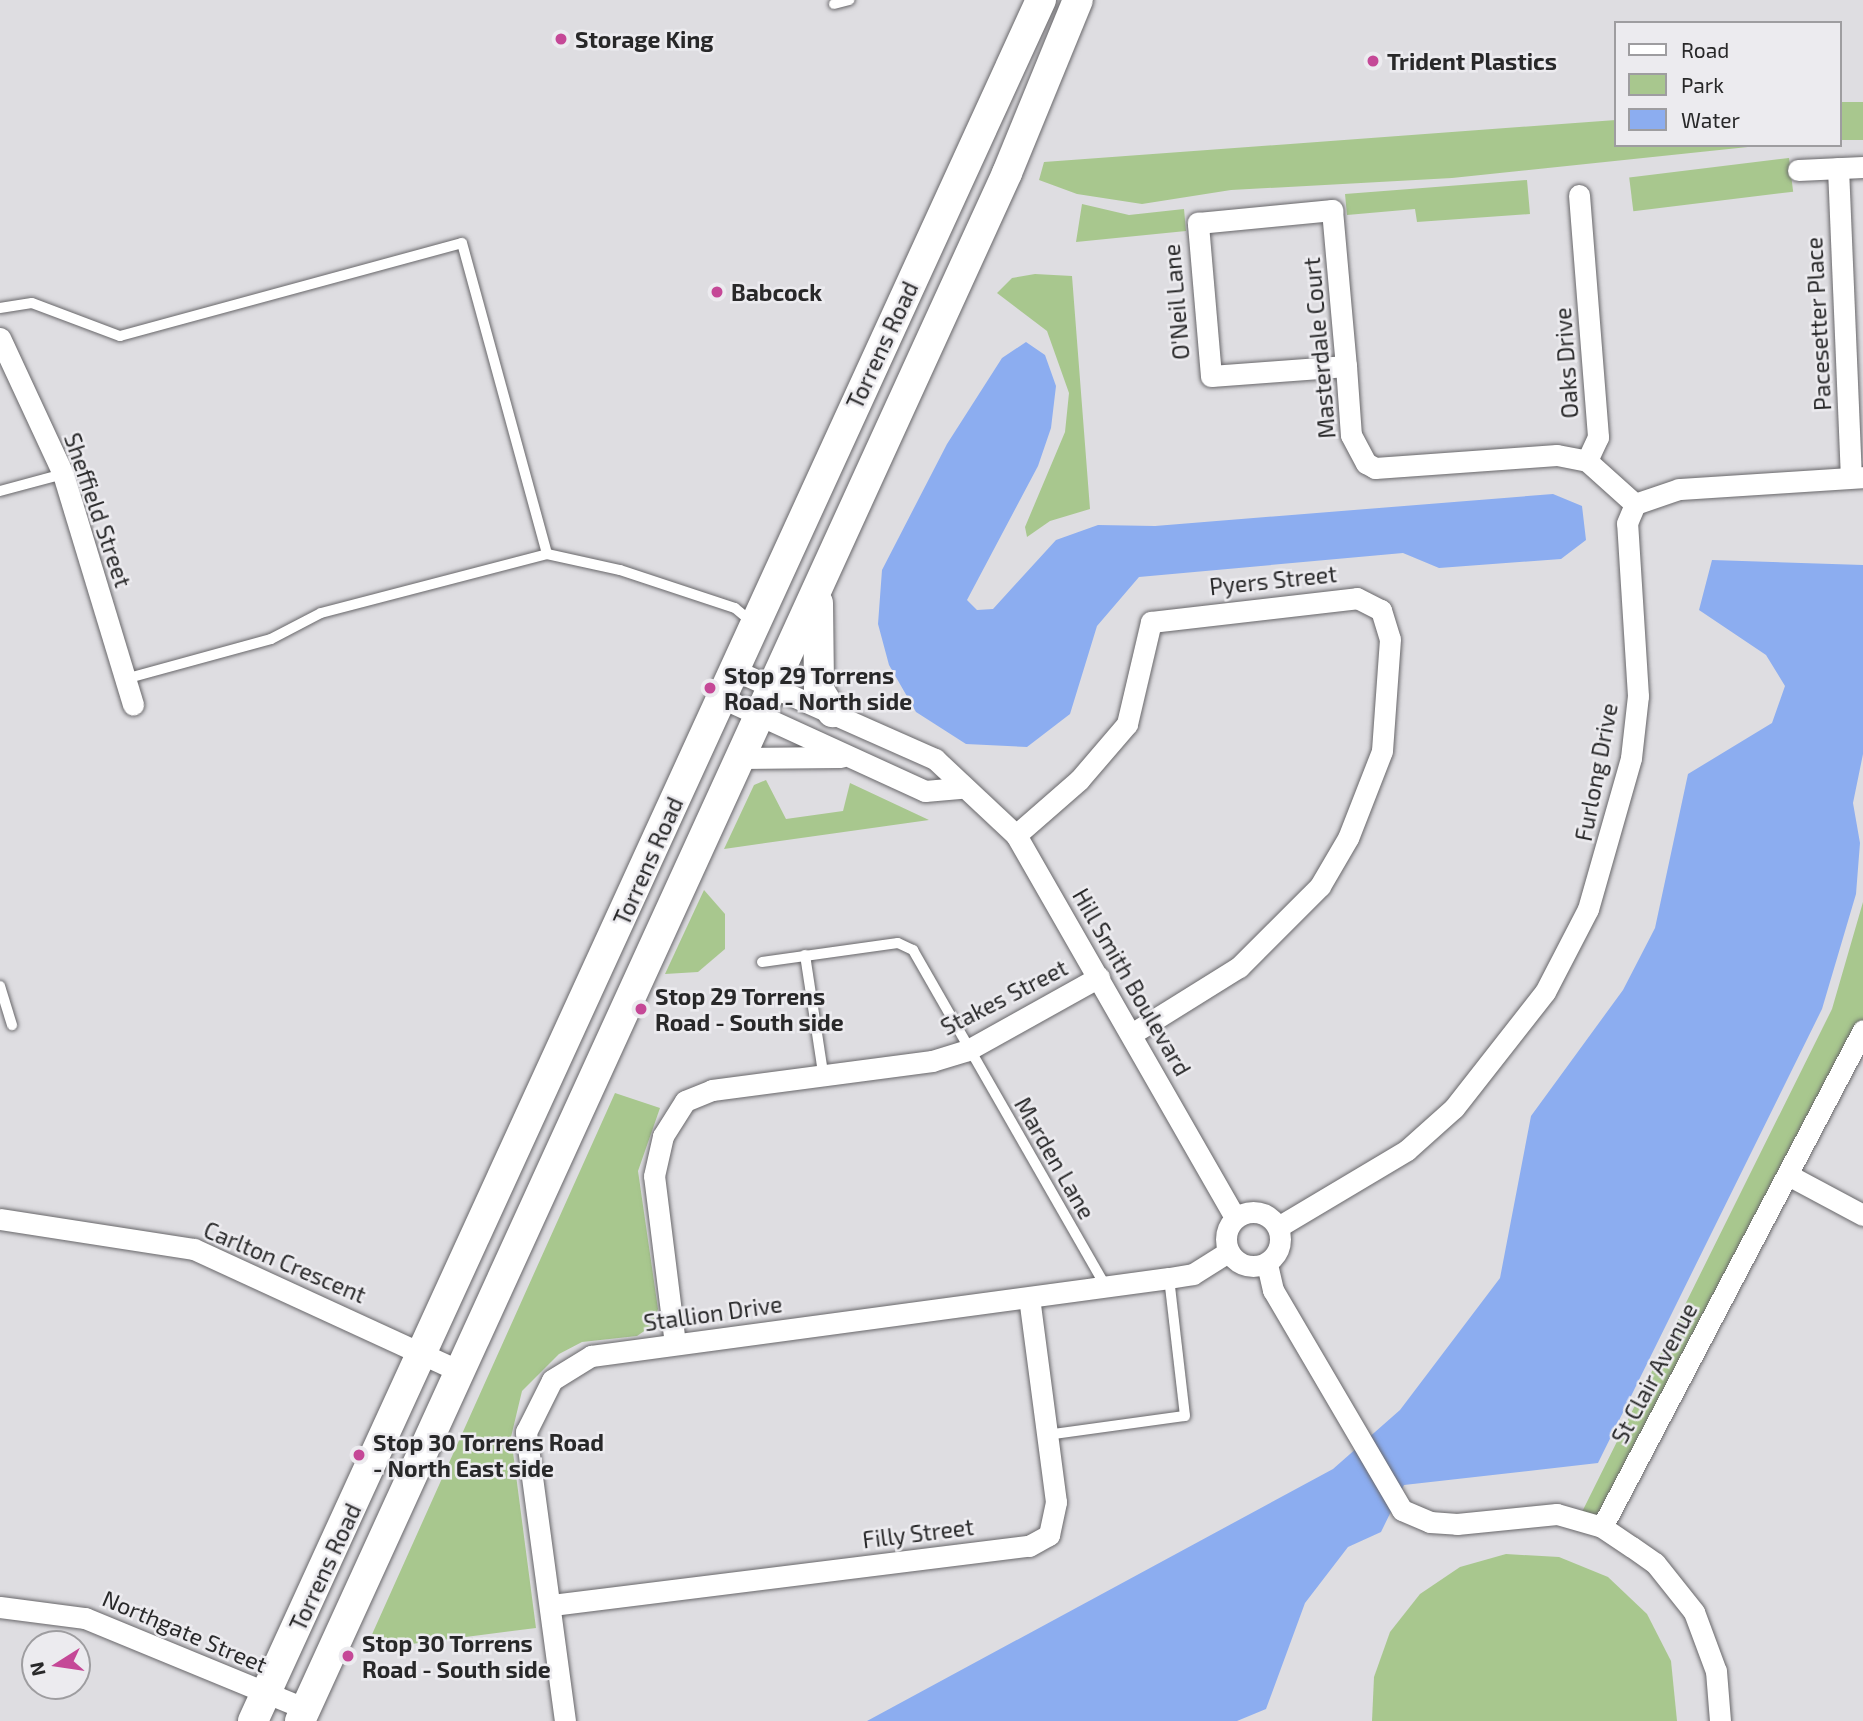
<!DOCTYPE html>
<style>
body{margin:0}
#map{position:relative;width:1863px;height:1721px;overflow:hidden;background:#dedde1;font-family:"Exo 2",sans-serif}
div>[style]{position:absolute}
.green>*{inset:0;background:#a8c78e;transform-origin:0 0}
.water>*{inset:0;background:#8cadf0}
.roads{filter:drop-shadow(0 0 2px #68676a) drop-shadow(0 0 2px #68676a)}
.service>*{height:10px;margin:-5px;padding:0 5px;transform-origin:5px;border-radius:5px;background:#fff}
.minor>*{height:21px;margin:-10.5px;padding:0 10.5px;transform-origin:10.5px;border-radius:10.5px;background:#fff}
.minor>.ring{margin:-10.5px;padding:0;box-sizing:content-box;background:none;border:21px solid #fff;border-radius:50%}
.secondary>*{height:30px;margin:-15px;padding:0 15px;transform-origin:15px;border-radius:15px;background:#fff}
.dots>*{width:19px;height:19px;translate:-50% -50%;box-sizing:border-box;border:4px solid #ecebef;border-radius:50%}
span{translate:-50% -50%;white-space:nowrap;text-align:center;line-height:1.15;-webkit-text-stroke:5px #ecebef;paint-order:stroke}
.poi-label{font-size:23px;color:#282829;font-weight:700}
.left{translate:0 -50%;text-align:left}
.street-label{font-size:23px;color:#282829}
.legend{position:absolute;left:1614px;top:21px;width:228px;height:126px;box-sizing:border-box;background:#ecebef;border:2px solid #9e9da0;margin:0;padding:9px 12px;list-style:none;font-size:21px;color:#282829}
.legend li{display:flex;align-items:center;gap:14px;height:35px}
.legend b{width:35px;border:2px solid #9e9da0}
.north{position:absolute;left:21px;top:1630px;width:70px;height:70px;box-sizing:border-box;background:#ecebef;border:2px solid #9e9da0;border-radius:50%;rotate:258deg;font-size:19px;font-weight:700;line-height:28px;text-align:center;color:#282829}
.north::after{content:'';display:block;margin:auto;width:24px;height:32px;background:#c54897;clip-path:polygon(50% 0,100% 100%,50% 72%,0 100%)}
</style>
<div id="map">
<div class="green">
<i style="left:1863px;top:102px;width:38px;height:23px;rotate:90deg"></i>
<i style="clip-path:polygon(1616px 120px,1616px 145px,1767px 145px,1452px 178px,1231px 190px,1142px 204px,1077px 194px,1039px 180px,1044px 162px)"></i>
<i style="left:1789px;top:158px;width:34px;height:161px;rotate:83deg"></i>
<i style="clip-path:polygon(1527px 180px,1530px 214px,1417px 222px,1415px 209px,1347px 215px,1345px 194px)"></i>
<i style="clip-path:polygon(1082px 204px,1129px 215px,1184px 209px,1186px 231px,1076px 242px)"></i>
<i style="clip-path:polygon(1035px 274px,1072px 276px,1090px 509px,1050px 521px,1027px 537px,1025px 527px,1065px 432px,1069px 393px,1047px 331px,997px 293px,1012px 278px)"></i>
<i style="clip-path:polygon(766px 780px,786px 819px,843px 811px,850px 783px,929px 820px,724px 849px,754px 785px)"></i>
<i style="clip-path:polygon(704px 890px,725px 914px,725px 949px,698px 972px,665px 974px)"></i>
<i style="clip-path:polygon(1863px 902px,1863px 1029px,1602px 1527px,1578px 1520px,1832px 1009px)"></i>
<i style="clip-path:polygon(615px 1093px,660px 1108px,638px 1171px,658px 1309px,653px 1325px,637px 1336px,582px 1342px,559px 1354px,522px 1391px,511px 1437px,536px 1628px,365px 1650px)"></i>
<i style="clip-path:polygon(1506px 1554px,1559px 1557px,1608px 1577px,1647px 1614px,1671px 1661px,1677px 1721px,1372px 1721px,1374px 1677px,1390px 1632px,1420px 1594px,1460px 1567px)"></i>
</div>
<div class="water">
<i style="clip-path:polygon(1026px 342px,1045px 355px,1056px 386px,1051px 428px,1038px 466px,967px 600px,977px 610px,993px 609px,1056px 540px,1098px 525px,1155px 526px,1553px 494px,1582px 506px,1586px 540px,1561px 559px,1439px 568px,1403px 553px,1139px 577px,1097px 626px,1070px 714px,1027px 747px,966px 744px,916px 712px,889px 665px,878px 624px,882px 570px,947px 444px,1002px 358px)"></i>
<i style="clip-path:polygon(1712px 560px,1863px 565px,1863px 754px,1853px 803px,1860px 843px,1856px 894px,1822px 1009px,1598px 1463px,1404px 1485px,1381px 1532px,1348px 1547px,1305px 1603px,1266px 1709px,1237px 1721px,867px 1721px,1333px 1469px,1400px 1410px,1500px 1278px,1531px 1116px,1623px 990px,1655px 928px,1688px 774px,1772px 723px,1785px 686px,1766px 655px,1699px 610px)"></i>
</div>
<div class="roads">
<div class="service">
<i style="left:834px;top:4px;width:16px;rotate:-15deg"></i>
<i style="left:0;top:308px;width:32px;rotate:-9deg"></i>
<i style="left:32px;top:303px;width:94px;rotate:20.6deg"></i>
<i style="left:120px;top:336px;width:354px;rotate:-15.2deg"></i>
<i style="left:462px;top:243px;width:322px;rotate:74.7deg"></i>
<i style="left:547px;top:554px;width:75px;rotate:12.4deg"></i>
<i style="left:620px;top:570px;width:121px;rotate:18.3deg"></i>
<i style="left:735px;top:608px;width:23px;rotate:40deg"></i>
<i style="left:0;top:491px;width:65px;rotate:-15.1deg"></i>
<i style="left:125px;top:679px;width:151px;rotate:-15.3deg"></i>
<i style="left:271px;top:639px;width:56px;rotate:-27.5deg"></i>
<i style="left:321px;top:613px;width:234px;rotate:-14.6deg"></i>
<i style="left:805px;top:955px;width:119px;rotate:81.3deg"></i>
<i style="left:762px;top:962px;width:137px;rotate:-8deg"></i>
<i style="left:898px;top:943px;width:17px;rotate:25deg"></i>
<i style="left:913px;top:950px;width:388px;rotate:60.2deg"></i>
<i style="left:0;top:986px;width:41px;rotate:72.9deg"></i>
<i style="left:1046px;top:1435px;width:140px;rotate:-7.8deg"></i>
<i style="left:1185px;top:1416px;width:139px;rotate:-96.6deg"></i>
</div>
<div class="minor">
<i style="left:1838px;top:168px;width:308px;rotate:87.6deg"></i>
<i style="left:1798px;top:170px;width:65px;rotate:-2.6deg"></i>
<i style="left:1579px;top:195px;width:243px;rotate:85.5deg"></i>
<i style="left:1598px;top:437px;width:26px;rotate:115deg"></i>
<i style="left:1587px;top:461px;width:64px;rotate:41.9deg"></i>
<i style="left:0;top:338px;width:150px;rotate:65.1deg"></i>
<i style="left:63px;top:474px;width:241px;rotate:73.1deg"></i>
<i style="left:1346px;top:366px;width:135px;rotate:175.8deg"></i>
<i style="left:1211px;top:376px;width:154px;rotate:-94.9deg"></i>
<i style="left:1198px;top:223px;width:135px;rotate:-5.5deg"></i>
<i style="left:1332px;top:210px;width:157px;rotate:84.9deg"></i>
<i style="left:1346px;top:366px;width:69px;rotate:85.9deg"></i>
<i style="left:1351px;top:435px;width:32px;rotate:62deg"></i>
<i style="left:1366px;top:463px;width:10px;rotate:29deg"></i>
<i style="left:1375px;top:468px;width:182px;rotate:-4.1deg"></i>
<i style="left:1557px;top:455px;width:31px;rotate:11deg"></i>
<i style="left:734px;top:670px;width:220px;rotate:23.9deg"></i>
<i style="left:935px;top:759px;width:111px;rotate:43.2deg"></i>
<i style="left:1016px;top:835px;width:441px;rotate:60.2deg"></i>
<i style="left:722px;top:698px;width:223px;rotate:24.6deg"></i>
<i style="left:925px;top:791px;width:37px;rotate:-5deg"></i>
<i style="left:740px;top:758px;width:101px;rotate:-0.6deg"></i>
<i style="left:1016px;top:835px;width:84px;rotate:-41.1deg"></i>
<i style="left:1079px;top:780px;width:74px;rotate:-49.4deg"></i>
<i style="left:1127px;top:724px;width:105px;rotate:-76.8deg"></i>
<i style="left:1151px;top:622px;width:207px;rotate:-6.6deg"></i>
<i style="left:1357px;top:598px;width:27px;rotate:27deg"></i>
<i style="left:1381px;top:610px;width:30px;rotate:73deg"></i>
<i style="left:1390px;top:639px;width:112px;rotate:94.1deg"></i>
<i style="left:1382px;top:751px;width:93px;rotate:111.3deg"></i>
<i style="left:1348px;top:838px;width:56px;rotate:120.3deg"></i>
<i style="left:1320px;top:886px;width:115px;rotate:135deg"></i>
<i style="left:1239px;top:967px;width:125px;rotate:148.1deg"></i>
<i style="left:1788px;top:1175px;width:85px;rotate:28.1deg"></i>
<i class="ring" style="left:1226px;top:1212px;width:33px;height:33px"></i>
<i style="left:0;top:1219px;width:196px;rotate:8.8deg"></i>
<i style="left:194px;top:1249px;width:289px;rotate:24.7deg"></i>
<i style="left:1278px;top:1227px;width:150px;rotate:-30.8deg"></i>
<i style="left:1407px;top:1150px;width:63px;rotate:-41.8deg"></i>
<i style="left:1454px;top:1108px;width:147px;rotate:-51.9deg"></i>
<i style="left:1545px;top:992px;width:93px;rotate:-62.6deg"></i>
<i style="left:1588px;top:909px;width:157px;rotate:-74.1deg"></i>
<i style="left:1631px;top:758px;width:62px;rotate:-83.6deg"></i>
<i style="left:1638px;top:696px;width:173px;rotate:-93.6deg"></i>
<i style="left:1627px;top:523px;width:21px;rotate:-67deg"></i>
<i style="left:1635px;top:504px;width:46px;rotate:-18.8deg"></i>
<i style="left:1679px;top:489px;width:184px;rotate:-3.7deg"></i>
<i style="left:1267px;top:1264px;width:27px;rotate:77deg"></i>
<i style="left:1273px;top:1290px;width:255px;rotate:59.6deg"></i>
<i style="left:1402px;top:1510px;width:30px;rotate:23deg"></i>
<i style="left:1430px;top:1522px;width:27px;rotate:4deg"></i>
<i style="left:1457px;top:1524px;width:100px;rotate:-5.7deg"></i>
<i style="left:1557px;top:1514px;width:47px;rotate:16.1deg"></i>
<i style="left:1602px;top:1527px;width:36px;rotate:34deg"></i>
<i style="left:1632px;top:1547px;width:28px;rotate:35deg"></i>
<i style="left:1655px;top:1563px;width:63px;rotate:51.5deg"></i>
<i style="left:1694px;top:1612px;width:63px;rotate:69.6deg"></i>
<i style="left:1716px;top:1671px;width:50px;rotate:85.4deg"></i>
<i style="left:675px;top:1344px;width:169px;rotate:-97.1deg"></i>
<i style="left:654px;top:1176px;width:41px;rotate:-77.3deg"></i>
<i style="left:663px;top:1136px;width:41px;rotate:-57.8deg"></i>
<i style="left:685px;top:1101px;width:29px;rotate:-22deg"></i>
<i style="left:712px;top:1090px;width:222px;rotate:-7.5deg"></i>
<i style="left:932px;top:1061px;width:38px;rotate:-17deg"></i>
<i style="left:968px;top:1050px;width:150px;rotate:-29.1deg"></i>
<i style="left:1602px;top:1527px;width:561px;rotate:-62.29deg"></i>
<i style="left:552px;top:1605px;width:481px;rotate:-7.1deg"></i>
<i style="left:1029px;top:1546px;width:23px;rotate:-29deg"></i>
<i style="left:1049px;top:1535px;width:34px;rotate:-78deg"></i>
<i style="left:1056px;top:1502px;width:206px;rotate:-97.5deg"></i>
<i style="left:0;top:1607px;width:86px;rotate:7.4deg"></i>
<i style="left:85px;top:1618px;width:239px;rotate:22.4deg"></i>
<i style="left:565px;top:1721px;width:292px;rotate:-97.7deg"></i>
<i style="left:526px;top:1432px;width:58px;rotate:-63.4deg"></i>
<i style="left:552px;top:1380px;width:46px;rotate:-31.6deg"></i>
<i style="left:591px;top:1356px;width:583px;rotate:-7.69deg"></i>
<i style="left:1169px;top:1278px;width:24px;rotate:-9deg"></i>
<i style="left:1193px;top:1274px;width:41px;rotate:-32.2deg"></i>
</div>
<div class="secondary">
<i style="left:818px;top:603px;width:87px;rotate:89.3deg"></i>
<i style="left:819px;top:690px;width:26px;rotate:59deg"></i>
<i style="left:253px;top:1721px;width:1893px;rotate:-65.4deg"></i>
<i style="left:300px;top:1721px;width:1702px;rotate:-65.45deg"></i>
<i style="left:1007px;top:173px;width:187px;rotate:-67.7deg"></i>
</div>
</div>
<div class="dots">
<i style="left:561px;top:39px;background:#c54897"></i>
<i style="left:1373px;top:61px;background:#c54897"></i>
<i style="left:717px;top:292px;background:#c54897"></i>
<i style="left:710px;top:688px;background:#c54897"></i>
<i style="left:641px;top:1009px;background:#c54897"></i>
<i style="left:359px;top:1455px;background:#c54897"></i>
<i style="left:348px;top:1656px;background:#c54897"></i>
</div>
<div class="poi-label">
<span class="left" style="left:575px;top:39px">Storage King</span>
<span class="left" style="left:1387px;top:61px">Trident Plastics</span>
<span class="left" style="left:731px;top:292px">Babcock</span>
<span class="left" style="left:724px;top:688px">Stop 29 Torrens<br>Road - North side</span>
<span class="left" style="left:655px;top:1009px">Stop 29 Torrens<br>Road - South side</span>
<span class="left" style="left:373px;top:1455px">Stop 30 Torrens Road<br>- North East side</span>
<span class="left" style="left:362px;top:1656px">Stop 30 Torrens<br>Road - South side</span>
</div>
<div class="street-label">
<span style="left:1176px;top:302px;rotate:-95deg">O'Neil Lane</span>
<span style="left:1818px;top:324px;rotate:-93deg">Pacesetter Place</span>
<span style="left:882px;top:345px;rotate:-65deg">Torrens Road</span>
<span style="left:1319px;top:348px;rotate:-95deg">Masterdale Court</span>
<span style="left:1566px;top:363px;rotate:-94deg">Oaks Drive</span>
<span style="left:98px;top:510px;rotate:71deg">Sheffield Street</span>
<span style="left:1273px;top:580px;rotate:-6deg">Pyers Street</span>
<span style="left:1596px;top:772px;rotate:-79deg">Furlong Drive</span>
<span style="left:648px;top:861px;rotate:-66deg">Torrens Road</span>
<span style="left:1132px;top:982px;rotate:60deg">Hill Smith Boulevard</span>
<span style="left:1004px;top:997px;rotate:-27deg">Stakes Street</span>
<span style="left:1055px;top:1158px;rotate:60deg">Marden Lane</span>
<span style="left:285px;top:1262px;rotate:23deg">Carlton Crescent</span>
<span style="left:713px;top:1313px;rotate:-8deg">Stallion Drive</span>
<span style="left:1654px;top:1373px;rotate:-62deg">St Clair Avenue</span>
<span style="left:918px;top:1533px;rotate:-7deg">Filly Street</span>
<span style="left:325px;top:1567px;rotate:-65deg">Torrens Road</span>
<span style="left:185px;top:1631px;rotate:23deg">Northgate Street</span>
</div>
<ul class="legend">
<li><b style="height:9px;background:#fff"></b>Road</li>
<li><b style="height:19px;background:#a8c78e"></b>Park</li>
<li><b style="height:19px;background:#8cadf0"></b>Water</li>
</ul>
<div class="north">N</div>
</div>
